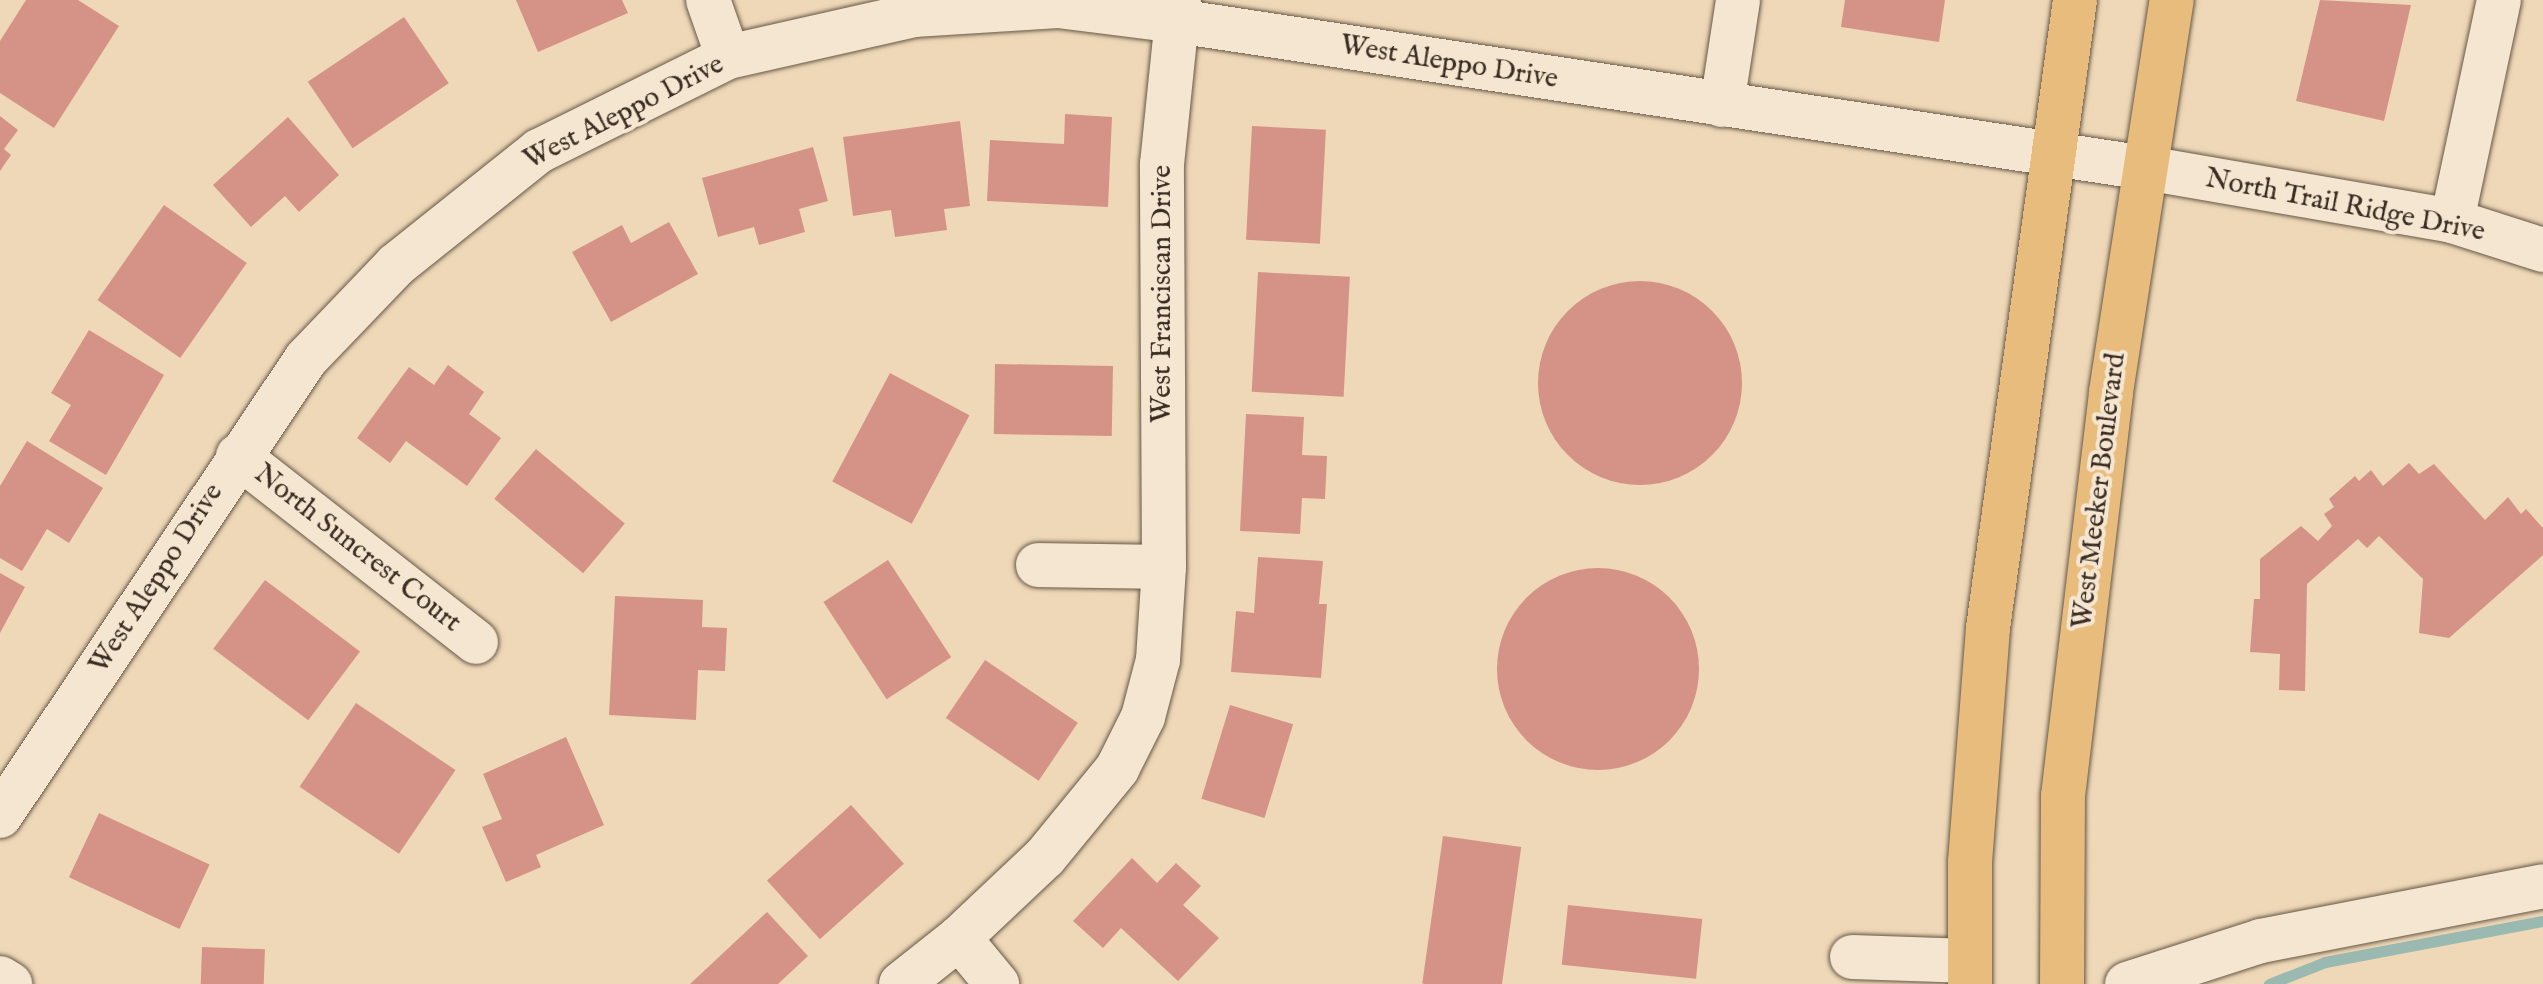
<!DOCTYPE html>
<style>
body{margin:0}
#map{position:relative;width:2543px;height:984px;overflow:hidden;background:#eed8b7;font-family:"IM FELL English",serif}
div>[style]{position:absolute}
.stream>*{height:11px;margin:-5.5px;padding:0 5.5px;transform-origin:5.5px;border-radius:5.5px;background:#99b9b1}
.building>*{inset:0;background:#d59387;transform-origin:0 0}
.round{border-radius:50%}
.roads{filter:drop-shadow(0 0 2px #675747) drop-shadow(0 0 2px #675747)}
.minor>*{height:44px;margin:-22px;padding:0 22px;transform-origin:22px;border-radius:22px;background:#f4e6d0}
.major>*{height:44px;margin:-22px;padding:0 22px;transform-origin:22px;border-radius:22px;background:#e7bc7c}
span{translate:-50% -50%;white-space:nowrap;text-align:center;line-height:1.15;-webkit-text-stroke:8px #f4e6d0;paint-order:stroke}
.street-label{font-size:28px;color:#3a2c22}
</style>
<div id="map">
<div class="stream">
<i style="left:2269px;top:984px;width:60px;rotate:-21.4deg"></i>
<i style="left:2325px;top:962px;width:222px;rotate:-10.7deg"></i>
</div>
<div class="building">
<i style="clip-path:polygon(26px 0,78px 0,119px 26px,54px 128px,0 93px,0 41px)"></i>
<i style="clip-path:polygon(516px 0,622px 0,628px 13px,538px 52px)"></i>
<i style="clip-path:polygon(1845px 0,1945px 0,1939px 42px,1841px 27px)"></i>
<i style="clip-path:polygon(2320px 0,2411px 5px,2384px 121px,2296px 101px)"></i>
<i style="left:404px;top:17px;width:80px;height:116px;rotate:56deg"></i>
<i style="clip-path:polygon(1065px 114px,1112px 117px,1108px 207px,987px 201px,990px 140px,1064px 144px)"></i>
<i style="clip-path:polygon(0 116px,18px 130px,4px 149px,11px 155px,0 171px)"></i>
<i style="clip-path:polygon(288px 117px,339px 175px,299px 212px,285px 196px,251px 227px,213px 185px)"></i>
<i style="clip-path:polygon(960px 121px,970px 206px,944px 209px,947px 230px,895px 237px,891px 210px,853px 216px,843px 137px)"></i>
<i style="left:1252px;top:126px;width:74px;height:114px;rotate:3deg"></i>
<i style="clip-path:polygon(813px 147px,828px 201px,799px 209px,805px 232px,759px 245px,754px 227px,718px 237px,702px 178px)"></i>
<i style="left:164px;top:205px;width:101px;height:116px;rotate:35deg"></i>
<i style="clip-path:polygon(669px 222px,698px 274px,611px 322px,572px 252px,622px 225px,631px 243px)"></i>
<i style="left:1258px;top:272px;width:92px;height:120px;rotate:3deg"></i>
<i class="round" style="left:1538px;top:281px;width:204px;height:204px"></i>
<i style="clip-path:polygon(89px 330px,164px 375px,106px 475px,49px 441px,71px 405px,51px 393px)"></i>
<i style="left:995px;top:364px;width:118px;height:70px;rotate:1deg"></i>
<i style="clip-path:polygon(448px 365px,484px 392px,469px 414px,501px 438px,467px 486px,406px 441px,390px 463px,357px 438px,409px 367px,434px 385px)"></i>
<i style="left:890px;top:373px;width:90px;height:123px;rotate:28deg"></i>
<i style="clip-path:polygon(1246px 414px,1304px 417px,1302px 455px,1327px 456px,1325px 499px,1302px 498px,1300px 534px,1240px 531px)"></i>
<i style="clip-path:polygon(27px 441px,103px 488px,69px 543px,47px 529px,22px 571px,0 558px,0 486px)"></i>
<i style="left:536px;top:449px;width:116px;height:65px;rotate:40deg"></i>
<i style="clip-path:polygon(2409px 463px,2419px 474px,2434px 464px,2485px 520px,2508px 497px,2521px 514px,2526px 509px,2543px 528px,2543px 555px,2449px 638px,2419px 633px,2423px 579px,2379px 536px,2367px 548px,2358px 539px,2307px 584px,2305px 691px,2279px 690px,2280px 654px,2250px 652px,2254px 599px,2260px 599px,2260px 559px,2301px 526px,2318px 541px,2332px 526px,2324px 514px,2334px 507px,2329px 499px,2355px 476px,2359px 481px,2371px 470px,2383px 486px)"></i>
<i style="clip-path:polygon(1258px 557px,1323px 561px,1319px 604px,1327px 604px,1321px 678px,1231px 672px,1236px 611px,1254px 613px)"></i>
<i style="left:888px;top:560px;width:116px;height:77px;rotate:57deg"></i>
<i class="round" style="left:1497px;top:568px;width:202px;height:202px"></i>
<i style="clip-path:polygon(0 573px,25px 587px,0 633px)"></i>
<i style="left:265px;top:580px;width:119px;height:86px;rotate:37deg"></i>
<i style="clip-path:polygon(615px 596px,703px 600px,702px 627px,727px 628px,725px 671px,698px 670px,696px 720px,609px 715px)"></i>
<i style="left:985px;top:660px;width:112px;height:70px;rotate:34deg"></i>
<i style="left:356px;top:703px;width:120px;height:101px;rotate:34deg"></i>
<i style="left:1230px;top:705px;width:66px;height:98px;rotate:17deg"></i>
<i style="clip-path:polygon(566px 737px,604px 825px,536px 855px,541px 867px,506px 882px,482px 827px,502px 819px,483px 774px)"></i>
<i style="left:851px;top:805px;width:79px;height:113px;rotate:48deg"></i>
<i style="left:99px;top:813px;width:122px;height:71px;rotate:25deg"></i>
<i style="left:1443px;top:836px;width:79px;height:149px;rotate:8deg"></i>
<i style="clip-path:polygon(1132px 858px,1157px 883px,1176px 863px,1201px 886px,1183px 905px,1219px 938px,1178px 981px,1121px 928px,1103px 948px,1073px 921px)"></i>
<i style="left:1568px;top:905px;width:135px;height:60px;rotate:6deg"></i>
<i style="clip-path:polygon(767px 912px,808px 956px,778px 984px,690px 984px)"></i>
<i style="left:202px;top:947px;width:63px;height:37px;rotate:2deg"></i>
</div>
<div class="roads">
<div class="minor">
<i style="left:708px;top:0;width:60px;rotate:70.7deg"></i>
<i style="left:1722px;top:105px;width:106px;rotate:-81.3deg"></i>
<i style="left:2452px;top:221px;width:226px;rotate:-78deg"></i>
<i style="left:238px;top:456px;width:302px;rotate:38deg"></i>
<i style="left:1038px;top:565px;width:126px;rotate:0.9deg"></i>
<i style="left:0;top:816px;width:550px;rotate:-56.19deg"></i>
<i style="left:306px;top:359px;width:130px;rotate:-46.2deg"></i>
<i style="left:396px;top:265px;width:183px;rotate:-38.6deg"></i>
<i style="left:539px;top:151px;width:211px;rotate:-26.4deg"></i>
<i style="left:728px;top:57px;width:191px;rotate:-12.7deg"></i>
<i style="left:914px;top:15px;width:144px;rotate:-3.6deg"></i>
<i style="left:1058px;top:6px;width:120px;rotate:7.2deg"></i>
<i style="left:1177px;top:21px;width:980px;rotate:8.63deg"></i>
<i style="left:2146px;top:168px;width:311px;rotate:9.8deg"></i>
<i style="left:2452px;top:221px;width:96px;rotate:17.7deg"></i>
<i style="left:959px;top:938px;width:60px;rotate:50.4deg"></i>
<i style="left:1852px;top:957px;width:118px;rotate:1.9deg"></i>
<i style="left:0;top:978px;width:12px;rotate:31deg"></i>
<i style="left:901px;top:984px;width:74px;rotate:-38.4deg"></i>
<i style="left:959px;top:938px;width:118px;rotate:-43.3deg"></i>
<i style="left:1045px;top:857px;width:114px;rotate:-50.7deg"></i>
<i style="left:1117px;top:769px;width:58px;rotate:-63.4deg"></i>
<i style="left:1143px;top:717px;width:59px;rotate:-75.3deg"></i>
<i style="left:1158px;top:660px;width:93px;rotate:-86.3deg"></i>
<i style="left:1164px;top:567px;width:403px;rotate:-90.3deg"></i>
<i style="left:1162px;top:164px;width:165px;rotate:-84.1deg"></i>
<i style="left:2127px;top:984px;width:141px;rotate:-17.8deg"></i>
<i style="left:2261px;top:941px;width:287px;rotate:-11deg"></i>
</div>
<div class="major">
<i style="left:1970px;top:984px;width:122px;rotate:-90deg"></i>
<i style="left:1970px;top:862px;width:235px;rotate:-85.6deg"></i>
<i style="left:1988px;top:628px;width:634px;rotate:-82.11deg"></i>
<i style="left:2062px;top:984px;width:188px;rotate:-89.7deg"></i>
<i style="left:2063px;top:796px;width:407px;rotate:-83.2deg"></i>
<i style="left:2111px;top:392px;width:397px;rotate:-81.2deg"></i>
</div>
</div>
<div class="street-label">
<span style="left:1449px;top:63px;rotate:9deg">West Aleppo Drive</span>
<span style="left:624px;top:113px;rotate:-27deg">West Aleppo Drive</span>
<span style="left:2345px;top:206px;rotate:11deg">North Trail Ridge Drive</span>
<span style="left:1163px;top:294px;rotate:-90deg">West Franciscan Drive</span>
<span style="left:2100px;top:491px;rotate:-83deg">West Meeker Boulevard</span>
<span style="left:357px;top:549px;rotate:38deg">North Suncrest Court</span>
<span style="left:157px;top:579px;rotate:-57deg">West Aleppo Drive</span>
</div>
</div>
